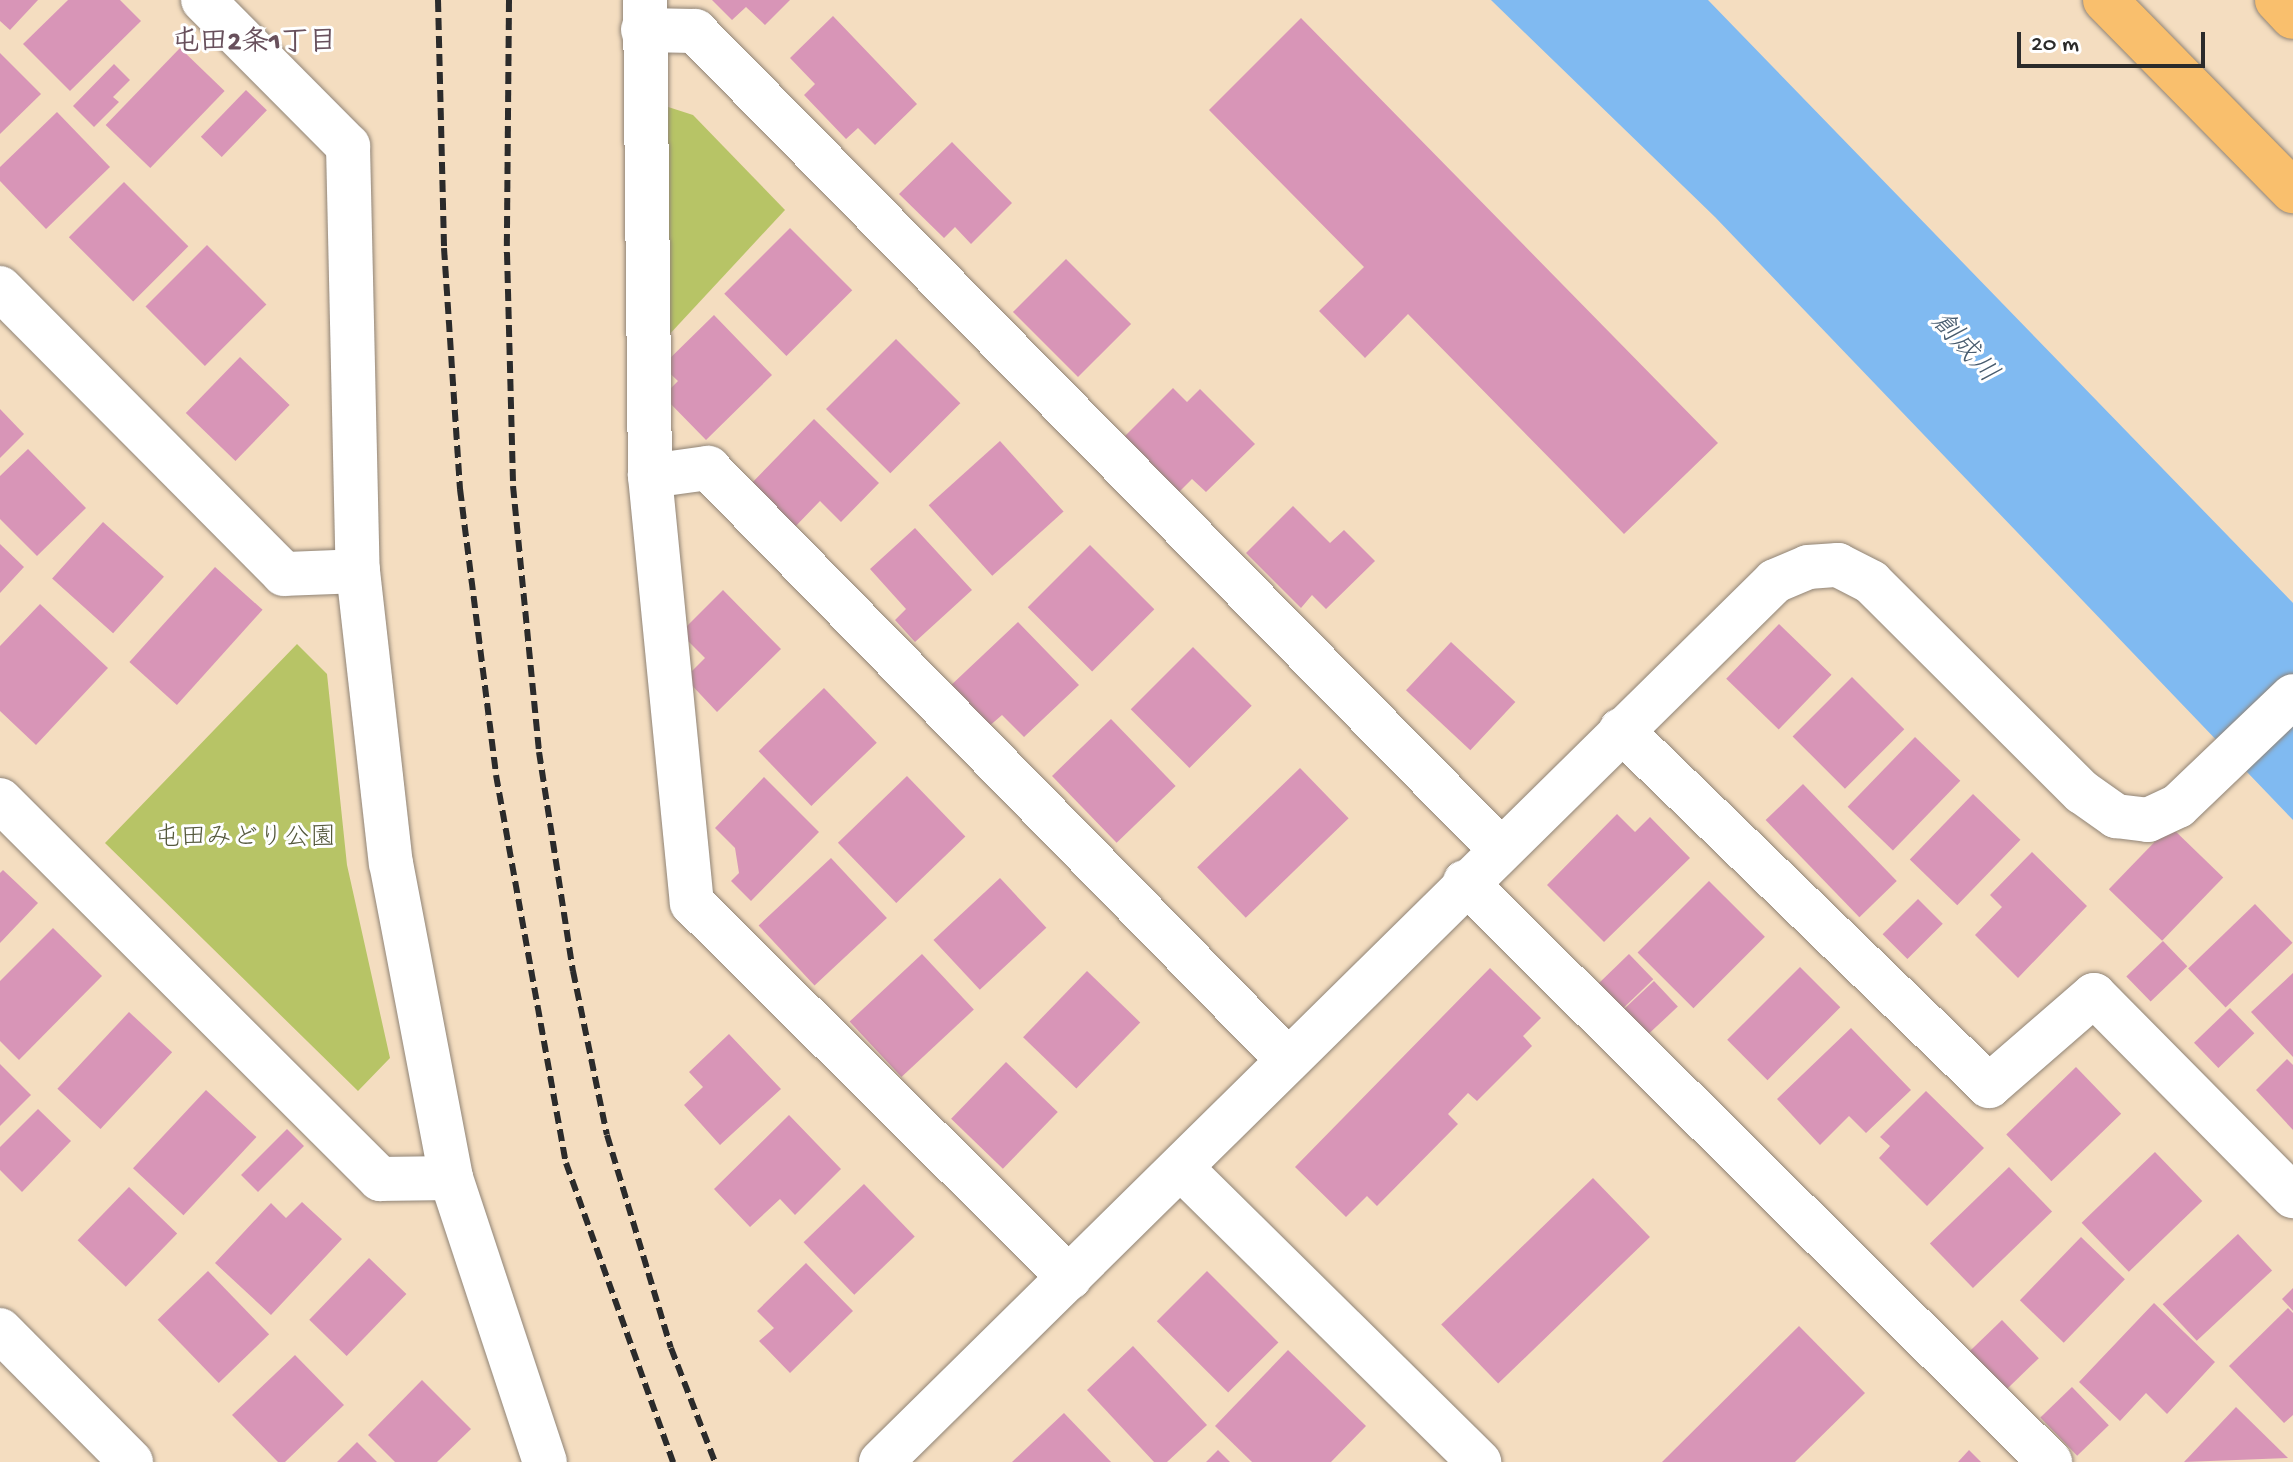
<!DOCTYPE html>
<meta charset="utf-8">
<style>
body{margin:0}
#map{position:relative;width:2293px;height:1462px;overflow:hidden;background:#f4ddc0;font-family:"Gochi Hand","Klee One",sans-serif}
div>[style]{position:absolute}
.green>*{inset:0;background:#b7c466}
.water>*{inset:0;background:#80baf1}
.building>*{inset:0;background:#d895b7;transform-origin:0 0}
.roads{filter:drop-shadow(0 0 2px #908476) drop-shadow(0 0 2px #908476)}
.minor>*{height:44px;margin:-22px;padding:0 22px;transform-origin:22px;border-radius:22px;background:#fff}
.highway>*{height:44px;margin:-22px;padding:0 22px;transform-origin:22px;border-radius:22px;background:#f9bf6d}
.rail>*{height:6px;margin-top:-3px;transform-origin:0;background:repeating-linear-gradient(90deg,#2b2b2b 0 12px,transparent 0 18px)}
span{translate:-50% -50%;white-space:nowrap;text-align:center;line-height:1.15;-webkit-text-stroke:6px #fff;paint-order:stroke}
.park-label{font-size:26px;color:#55593d}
.neighbourhood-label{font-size:28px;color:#68505c;font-weight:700}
.water-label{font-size:28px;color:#495d70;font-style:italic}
.scale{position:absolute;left:2017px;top:32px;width:188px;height:36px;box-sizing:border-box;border:4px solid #2b2b2b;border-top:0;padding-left:10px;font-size:24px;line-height:28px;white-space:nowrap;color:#2b2b2b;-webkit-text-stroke:6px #fff;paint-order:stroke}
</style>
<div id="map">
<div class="green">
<i style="clip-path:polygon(662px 105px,693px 115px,785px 210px,667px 337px)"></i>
<i style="clip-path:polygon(297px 644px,327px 674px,347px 865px,390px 1058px,358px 1091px,105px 843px)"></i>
</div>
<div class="water">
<i style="clip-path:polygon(1491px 0,1708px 0,2293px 603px,2293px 820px,1715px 217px)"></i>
</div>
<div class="building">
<i style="clip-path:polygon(0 0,38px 0,10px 30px,0 21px)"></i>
<i style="clip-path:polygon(68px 0,120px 0,141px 21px,70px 91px,23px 44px)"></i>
<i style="clip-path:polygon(712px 0,790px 0,765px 25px,746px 7px,732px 20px)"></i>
<i style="clip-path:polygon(833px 16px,917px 104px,875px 145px,858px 128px,846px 139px,804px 95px,815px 84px,790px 58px)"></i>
<i style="clip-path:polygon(1301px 18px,1718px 443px,1624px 534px,1408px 314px,1365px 358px,1319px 311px,1364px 267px,1209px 110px)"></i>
<i style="left:180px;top:48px;width:62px;height:107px;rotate:44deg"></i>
<i style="clip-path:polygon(0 53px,41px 94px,0 134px)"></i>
<i style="clip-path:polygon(114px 64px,130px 80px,113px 97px,119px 102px,94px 127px,73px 106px)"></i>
<i style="left:246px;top:90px;width:29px;height:65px;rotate:44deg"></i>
<i style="clip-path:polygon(57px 112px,110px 167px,46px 229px,0 181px,0 167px)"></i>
<i style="clip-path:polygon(952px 142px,1012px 203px,971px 244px,955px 227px,944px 238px,899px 194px)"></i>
<i style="left:124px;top:182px;width:91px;height:78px;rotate:45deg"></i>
<i style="left:790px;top:228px;width:88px;height:93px;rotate:45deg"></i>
<i style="left:207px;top:245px;width:84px;height:87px;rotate:45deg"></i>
<i style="left:1066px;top:259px;width:92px;height:75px;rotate:45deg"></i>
<i style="clip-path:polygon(714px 315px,772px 375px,706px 440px,663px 396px,678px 381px,662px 366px)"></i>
<i style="left:896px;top:339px;width:91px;height:99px;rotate:45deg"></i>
<i style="left:240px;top:357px;width:69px;height:78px;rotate:44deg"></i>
<i style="clip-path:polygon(1173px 388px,1187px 402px,1200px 389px,1255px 444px,1206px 492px,1192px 479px,1179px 492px,1124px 437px)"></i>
<i style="clip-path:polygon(0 409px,24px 434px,0 458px)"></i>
<i style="clip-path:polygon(814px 419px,879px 483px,841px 522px,820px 501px,791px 531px,747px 488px)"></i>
<i style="left:1000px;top:441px;width:95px;height:96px;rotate:48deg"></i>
<i style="clip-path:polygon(28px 449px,86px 508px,37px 556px,0 519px,0 476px)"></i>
<i style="clip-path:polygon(1293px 506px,1330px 543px,1344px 530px,1375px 561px,1326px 609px,1312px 595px,1301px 608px,1246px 553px)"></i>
<i style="left:103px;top:522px;width:82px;height:76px;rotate:42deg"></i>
<i style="clip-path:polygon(915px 528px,972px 590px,915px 642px,895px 620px,906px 609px,870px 569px)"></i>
<i style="clip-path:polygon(0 544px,24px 567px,0 593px)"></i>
<i style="left:1090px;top:545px;width:91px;height:88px;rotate:45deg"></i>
<i style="left:215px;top:567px;width:64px;height:128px;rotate:42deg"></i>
<i style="clip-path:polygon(723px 590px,781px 649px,717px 712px,685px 678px,705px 658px,680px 633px)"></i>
<i style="clip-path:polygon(40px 604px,108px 668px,36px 745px,0 711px,0 646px)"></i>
<i style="clip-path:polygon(1018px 622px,1079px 685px,1024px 737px,1002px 715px,987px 728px,948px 688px)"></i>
<i style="left:1779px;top:624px;width:73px;height:76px;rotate:44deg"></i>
<i style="left:1451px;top:642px;width:88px;height:66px;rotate:43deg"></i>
<i style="left:1193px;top:647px;width:83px;height:88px;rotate:45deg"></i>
<i style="left:1852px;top:677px;width:74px;height:84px;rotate:45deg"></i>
<i style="left:824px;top:688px;width:76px;height:91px;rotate:46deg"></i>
<i style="left:1111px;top:719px;width:93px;height:82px;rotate:46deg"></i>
<i style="left:1915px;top:737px;width:63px;height:97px;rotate:44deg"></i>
<i style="left:1300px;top:768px;width:70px;height:143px;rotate:46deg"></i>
<i style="left:907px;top:776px;width:84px;height:96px;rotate:46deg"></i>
<i style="clip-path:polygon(764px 777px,819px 832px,751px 901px,731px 881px,739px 873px,735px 848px,715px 828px)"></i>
<i style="left:1803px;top:784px;width:135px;height:52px;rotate:46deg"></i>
<i style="left:1973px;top:794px;width:66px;height:91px;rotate:44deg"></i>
<i style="clip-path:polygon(1617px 814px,1635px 832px,1650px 817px,1690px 858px,1604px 942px,1547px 885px)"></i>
<i style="left:2170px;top:826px;width:74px;height:88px;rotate:44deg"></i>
<i style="clip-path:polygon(2032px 852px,2087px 906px,2018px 978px,1975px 935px,2002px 907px,1990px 895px)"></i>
<i style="left:831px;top:858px;width:82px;height:99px;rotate:47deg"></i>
<i style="clip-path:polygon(3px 870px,38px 903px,0 943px,0 873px)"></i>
<i style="left:1000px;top:878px;width:68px;height:91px;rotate:47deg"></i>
<i style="left:1709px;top:881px;width:79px;height:101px;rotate:45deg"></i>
<i style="left:1918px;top:899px;width:35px;height:50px;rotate:45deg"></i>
<i style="left:2255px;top:904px;width:54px;height:93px;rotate:46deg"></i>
<i style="clip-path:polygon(53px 928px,102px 976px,19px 1060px,0 1041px,0 981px)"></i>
<i style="left:2163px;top:941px;width:35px;height:51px;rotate:46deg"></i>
<i style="left:922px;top:954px;width:76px;height:99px;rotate:47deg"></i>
<i style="left:1629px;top:954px;width:35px;height:51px;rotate:46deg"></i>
<i style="left:1800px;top:967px;width:57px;height:103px;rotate:45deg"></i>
<i style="clip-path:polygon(1490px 968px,1541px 1018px,1523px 1036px,1532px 1046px,1477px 1101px,1468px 1093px,1448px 1114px,1458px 1124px,1377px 1206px,1367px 1196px,1346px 1217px,1295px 1167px)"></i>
<i style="left:1087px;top:971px;width:74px;height:92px;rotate:44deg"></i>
<i style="clip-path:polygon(2293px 973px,2293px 1057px,2251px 1012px)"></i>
<i style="left:1654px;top:981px;width:35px;height:52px;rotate:47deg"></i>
<i style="left:2230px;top:1008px;width:35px;height:50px;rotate:46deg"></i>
<i style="left:129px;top:1012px;width:59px;height:105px;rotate:43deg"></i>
<i style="clip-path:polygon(1851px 1028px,1911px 1090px,1866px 1133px,1849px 1116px,1820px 1145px,1777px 1099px)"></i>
<i style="clip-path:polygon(729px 1034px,781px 1089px,720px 1145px,684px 1105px,703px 1087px,689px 1072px)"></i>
<i style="clip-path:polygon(2287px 1059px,2293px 1065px,2293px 1130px,2256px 1090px)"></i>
<i style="left:1006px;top:1062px;width:72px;height:79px;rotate:44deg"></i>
<i style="clip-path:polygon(0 1064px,31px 1095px,0 1126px)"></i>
<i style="left:2076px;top:1067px;width:65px;height:97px;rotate:46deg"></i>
<i style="left:206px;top:1090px;width:69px;height:107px;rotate:43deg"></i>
<i style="clip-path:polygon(1926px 1091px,1984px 1148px,1927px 1206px,1879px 1158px,1890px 1146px,1880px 1137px)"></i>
<i style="clip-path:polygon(38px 1109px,71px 1141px,22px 1192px,0 1170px,0 1147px)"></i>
<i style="clip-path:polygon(789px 1115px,841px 1169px,795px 1215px,780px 1199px,750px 1227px,714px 1189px)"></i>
<i style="left:287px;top:1129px;width:24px;height:65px;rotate:45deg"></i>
<i style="left:2155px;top:1152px;width:68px;height:102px;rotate:46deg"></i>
<i style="left:2009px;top:1167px;width:62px;height:110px;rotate:46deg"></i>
<i style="left:1593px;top:1178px;width:82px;height:211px;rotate:46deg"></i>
<i style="left:864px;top:1184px;width:73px;height:84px;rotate:46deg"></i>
<i style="left:129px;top:1187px;width:67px;height:74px;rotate:44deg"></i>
<i style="clip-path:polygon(302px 1202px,342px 1239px,271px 1315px,215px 1263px,271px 1203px,286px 1218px)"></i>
<i style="left:2238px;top:1234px;width:50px;height:103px;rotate:47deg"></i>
<i style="left:2081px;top:1237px;width:61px;height:88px;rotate:44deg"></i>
<i style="left:369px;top:1258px;width:52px;height:86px;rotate:44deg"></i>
<i style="clip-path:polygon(806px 1263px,853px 1311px,790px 1373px,759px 1341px,774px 1328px,757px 1311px)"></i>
<i style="left:208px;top:1271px;width:88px;height:70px;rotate:46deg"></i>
<i style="left:1207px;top:1271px;width:101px;height:71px;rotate:45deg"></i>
<i style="clip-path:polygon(2293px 1288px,2293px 1311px,2282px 1299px)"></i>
<i style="clip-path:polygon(2154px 1303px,2215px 1362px,2167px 1414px,2146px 1393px,2120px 1421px,2079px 1382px)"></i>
<i style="clip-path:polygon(2288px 1308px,2293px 1313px,2293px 1415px,2284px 1423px,2229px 1366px)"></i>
<i style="left:2002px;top:1320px;width:53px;height:45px;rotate:46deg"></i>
<i style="clip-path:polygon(1799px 1326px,1865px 1393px,1795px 1462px,1662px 1462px)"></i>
<i style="clip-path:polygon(1133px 1346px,1207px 1425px,1167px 1462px,1154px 1462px,1087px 1390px)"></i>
<i style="clip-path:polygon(1288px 1350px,1366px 1426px,1331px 1462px,1252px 1462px,1215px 1426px)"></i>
<i style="clip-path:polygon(295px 1355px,344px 1405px,285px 1462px,278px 1462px,232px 1415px)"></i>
<i style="clip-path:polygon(422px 1380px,471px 1429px,437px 1462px,395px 1462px,368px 1435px)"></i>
<i style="left:2072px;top:1387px;width:53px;height:44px;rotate:46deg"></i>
<i style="clip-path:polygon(2236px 1407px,2288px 1458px,2184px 1462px)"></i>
<i style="clip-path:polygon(1064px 1413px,1111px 1462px,1012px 1462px)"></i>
<i style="clip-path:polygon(357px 1442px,377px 1462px,337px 1462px)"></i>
<i style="clip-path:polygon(1218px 1450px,1230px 1462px,1206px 1462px)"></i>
<i style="clip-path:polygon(1969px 1450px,1981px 1462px,1958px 1462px)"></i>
</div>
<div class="roads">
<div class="minor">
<i style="left:203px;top:0;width:206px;rotate:45.2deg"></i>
<i style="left:348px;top:146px;width:425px;rotate:88.7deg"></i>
<i style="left:358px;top:571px;width:294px;rotate:83.6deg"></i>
<i style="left:391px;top:863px;width:321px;rotate:79.2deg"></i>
<i style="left:451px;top:1178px;width:299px;rotate:71.7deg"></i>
<i style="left:645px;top:0;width:476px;rotate:89.4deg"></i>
<i style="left:650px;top:476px;width:429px;rotate:84.4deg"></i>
<i style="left:692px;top:903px;width:532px;rotate:44.77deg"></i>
<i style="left:643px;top:30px;width:52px;rotate:1.1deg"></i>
<i style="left:695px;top:31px;width:1146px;rotate:45.46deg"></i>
<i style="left:0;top:288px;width:403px;rotate:45.2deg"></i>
<i style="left:284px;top:574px;width:74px;rotate:-2.3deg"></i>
<i style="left:650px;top:476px;width:59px;rotate:-7.9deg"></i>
<i style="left:708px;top:468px;width:826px;rotate:45.59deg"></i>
<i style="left:1621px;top:730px;width:512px;rotate:44.05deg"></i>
<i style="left:1989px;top:1086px;width:139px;rotate:-40.9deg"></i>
<i style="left:2094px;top:995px;width:283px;rotate:45.3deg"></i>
<i style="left:0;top:800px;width:537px;rotate:44.92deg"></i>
<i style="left:380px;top:1179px;width:71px;rotate:-0.8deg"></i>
<i style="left:1465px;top:882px;width:824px;rotate:44.75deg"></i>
<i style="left:1181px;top:1168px;width:419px;rotate:44.6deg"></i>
<i style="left:0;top:1330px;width:186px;rotate:45.2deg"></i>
<i style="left:881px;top:1462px;width:1255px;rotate:-44.58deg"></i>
<i style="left:1775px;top:581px;width:36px;rotate:-23deg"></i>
<i style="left:1808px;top:567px;width:30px;rotate:-4deg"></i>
<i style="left:1838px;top:565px;width:37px;rotate:27deg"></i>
<i style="left:1871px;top:582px;width:298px;rotate:44.9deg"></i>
<i style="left:2082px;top:792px;width:42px;rotate:35.2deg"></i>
<i style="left:2116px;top:816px;width:32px;rotate:7deg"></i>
<i style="left:2148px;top:820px;width:33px;rotate:-25deg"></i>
<i style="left:2178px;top:806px;width:159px;rotate:-43.7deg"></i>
</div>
<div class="highway">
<i style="left:2105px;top:0;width:268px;rotate:45.5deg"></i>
<i style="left:2277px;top:0;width:23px;rotate:47deg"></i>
</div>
</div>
<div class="rail">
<i style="left:438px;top:0;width:248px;rotate:88.6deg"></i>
<i style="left:444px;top:248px;width:242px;rotate:86.2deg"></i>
<i style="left:460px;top:489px;width:288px;rotate:82.8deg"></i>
<i style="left:496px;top:775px;width:394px;rotate:79.8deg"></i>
<i style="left:566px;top:1163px;width:318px;rotate:70.3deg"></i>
<i style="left:509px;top:0;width:253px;rotate:90.5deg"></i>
<i style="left:507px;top:253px;width:233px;rotate:88.5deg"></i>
<i style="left:513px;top:486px;width:267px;rotate:84.4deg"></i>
<i style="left:539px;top:752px;width:222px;rotate:81.2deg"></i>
<i style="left:573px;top:971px;width:167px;rotate:78.3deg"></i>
<i style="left:607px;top:1135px;width:222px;rotate:73.3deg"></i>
<i style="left:671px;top:1348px;width:122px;rotate:68.9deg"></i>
</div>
<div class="park-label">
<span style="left:245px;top:840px">屯田みどり公園</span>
</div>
<div class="neighbourhood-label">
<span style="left:254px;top:44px">屯田2条1丁目</span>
</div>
<div class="water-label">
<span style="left:1963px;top:349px;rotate:48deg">創成川</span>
</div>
<div class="scale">20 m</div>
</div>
